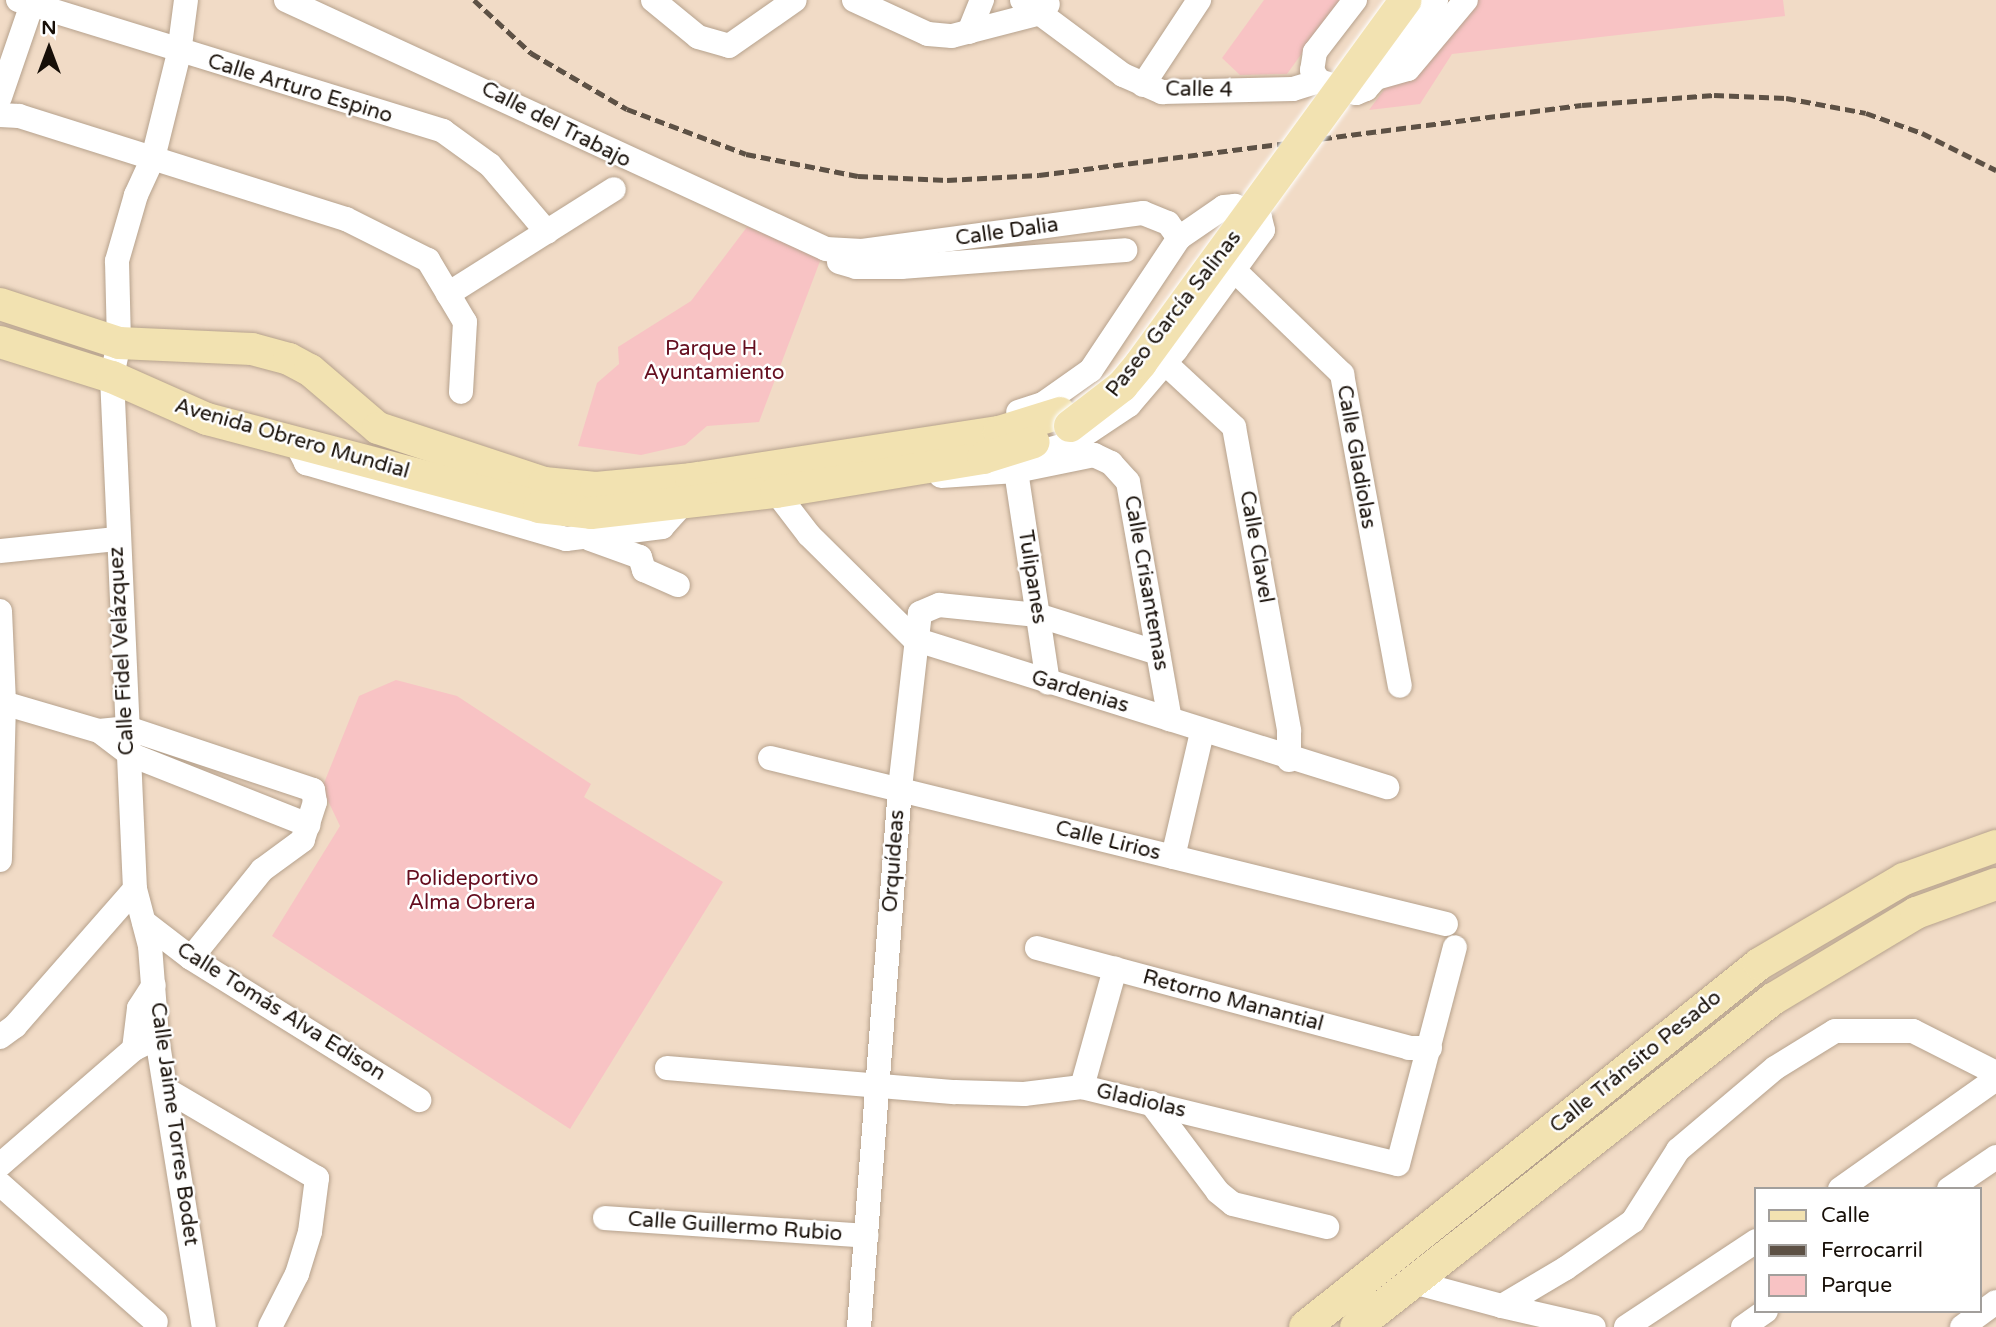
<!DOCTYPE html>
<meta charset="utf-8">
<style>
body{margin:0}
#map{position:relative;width:1996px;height:1327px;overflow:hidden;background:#f1dbc6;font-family:"Varela Round",sans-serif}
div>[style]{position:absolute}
.green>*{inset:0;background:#f8c3c4}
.roads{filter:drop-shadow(0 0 2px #b6a28d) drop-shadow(0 0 2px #b6a28d)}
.minor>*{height:24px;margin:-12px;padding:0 12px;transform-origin:12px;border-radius:12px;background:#fff}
.major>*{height:32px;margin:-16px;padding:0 16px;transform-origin:16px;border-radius:16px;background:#f2e2b1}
.rail>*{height:5px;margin-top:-2.5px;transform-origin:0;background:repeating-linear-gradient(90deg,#5d5145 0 10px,transparent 0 15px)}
.bridges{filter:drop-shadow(0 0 2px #fff) drop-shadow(0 0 2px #fff)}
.major-bridge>*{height:32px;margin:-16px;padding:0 16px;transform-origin:16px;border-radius:16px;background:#f2e2b1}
span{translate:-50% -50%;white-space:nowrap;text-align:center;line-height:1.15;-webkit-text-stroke:5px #fff;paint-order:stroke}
.street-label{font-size:21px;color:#170f08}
.park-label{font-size:21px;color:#650e1f}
.legend{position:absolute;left:1754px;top:1187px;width:228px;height:126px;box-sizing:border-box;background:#fff;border:2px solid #a29f9c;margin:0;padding:9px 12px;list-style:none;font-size:21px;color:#170f08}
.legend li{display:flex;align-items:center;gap:14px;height:35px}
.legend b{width:35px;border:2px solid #a29f9c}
.north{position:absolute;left:14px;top:14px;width:70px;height:70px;-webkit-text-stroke:5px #fff;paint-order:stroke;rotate:0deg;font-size:19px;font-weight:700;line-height:28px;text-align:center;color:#170f08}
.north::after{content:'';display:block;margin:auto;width:24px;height:32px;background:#170f08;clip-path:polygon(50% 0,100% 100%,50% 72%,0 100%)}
</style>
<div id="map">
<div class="green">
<i style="clip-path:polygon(1264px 0,1340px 0,1287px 74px,1240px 75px,1222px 58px)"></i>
<i style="clip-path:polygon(1450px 0,1783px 0,1785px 16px,1452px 54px,1420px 104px,1369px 110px)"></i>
<i style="clip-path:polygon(747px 227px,822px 256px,759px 422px,707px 426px,685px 445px,641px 455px,578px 446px,597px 383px,619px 364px,618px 347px,691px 301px)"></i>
<i style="clip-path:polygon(396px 680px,457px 696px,591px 784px,584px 797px,723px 882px,570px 1129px,272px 936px,340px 826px,322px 788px,359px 696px)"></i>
</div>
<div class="roads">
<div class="minor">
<i style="left:18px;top:0;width:445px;rotate:17.1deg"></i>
<i style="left:443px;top:131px;width:58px;rotate:35.9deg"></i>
<i style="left:490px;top:165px;width:88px;rotate:49.6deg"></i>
<i style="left:186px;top:0;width:53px;rotate:97.5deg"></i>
<i style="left:179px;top:53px;width:108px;rotate:103.9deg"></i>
<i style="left:153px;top:158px;width:41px;rotate:114.7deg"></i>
<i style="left:136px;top:195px;width:69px;rotate:106.1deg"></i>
<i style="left:117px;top:261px;width:82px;rotate:88.6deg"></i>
<i style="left:119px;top:343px;width:35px;rotate:102deg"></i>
<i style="left:112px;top:377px;width:513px;rotate:87.43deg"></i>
<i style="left:135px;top:889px;width:59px;rotate:75.3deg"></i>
<i style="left:150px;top:946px;width:92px;rotate:85.6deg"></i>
<i style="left:157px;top:1038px;width:293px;rotate:80.8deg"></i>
<i style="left:286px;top:0;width:595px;rotate:24.75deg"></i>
<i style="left:826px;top:249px;width:36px;rotate:3deg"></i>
<i style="left:862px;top:251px;width:284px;rotate:-7.7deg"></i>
<i style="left:1143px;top:213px;width:27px;rotate:22deg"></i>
<i style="left:1168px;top:223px;width:19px;rotate:54deg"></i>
<i style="left:653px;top:0;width:58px;rotate:39.4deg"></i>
<i style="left:698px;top:37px;width:32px;rotate:16deg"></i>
<i style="left:729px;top:46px;width:80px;rotate:-34.9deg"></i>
<i style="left:854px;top:0;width:81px;rotate:24.7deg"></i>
<i style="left:928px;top:34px;width:24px;rotate:5deg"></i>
<i style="left:952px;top:36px;width:92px;rotate:-14.5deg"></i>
<i style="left:1041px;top:13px;width:11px;rotate:-52deg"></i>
<i style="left:1022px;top:0;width:126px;rotate:36.6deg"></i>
<i style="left:1123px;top:75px;width:43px;rotate:23.6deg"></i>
<i style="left:1162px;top:92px;width:131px;rotate:-1.3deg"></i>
<i style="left:1293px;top:89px;width:27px;rotate:-17deg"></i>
<i style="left:1355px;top:0;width:66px;rotate:127.6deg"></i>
<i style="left:1315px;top:52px;width:18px;rotate:99deg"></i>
<i style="left:1312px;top:70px;width:13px;rotate:58deg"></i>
<i style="left:1319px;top:81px;width:39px;rotate:18deg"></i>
<i style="left:1356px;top:93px;width:11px;rotate:-22deg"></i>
<i style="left:1366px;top:89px;width:47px;rotate:-48.5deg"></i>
<i style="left:1397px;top:54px;width:67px;rotate:-54.2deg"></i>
<i style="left:969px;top:32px;width:35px;rotate:-68deg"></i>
<i style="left:1376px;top:78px;width:33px;rotate:-16deg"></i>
<i style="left:1408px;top:69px;width:90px;rotate:-50deg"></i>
<i style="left:1143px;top:85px;width:102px;rotate:-56.6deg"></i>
<i style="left:0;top:97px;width:95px;rotate:-71deg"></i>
<i style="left:0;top:115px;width:19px;rotate:3deg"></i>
<i style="left:19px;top:116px;width:343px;rotate:17.5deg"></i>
<i style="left:346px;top:219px;width:92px;rotate:26.6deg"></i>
<i style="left:428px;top:260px;width:72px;rotate:59.2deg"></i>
<i style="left:465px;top:322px;width:70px;rotate:93.3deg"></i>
<i style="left:839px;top:262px;width:18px;rotate:16deg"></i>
<i style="left:856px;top:267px;width:45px"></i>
<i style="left:901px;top:267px;width:225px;rotate:-4.3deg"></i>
<i style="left:1235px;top:271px;width:149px;rotate:43.9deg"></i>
<i style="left:1342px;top:374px;width:317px;rotate:79.5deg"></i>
<i style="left:448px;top:294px;width:196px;rotate:-32.3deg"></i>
<i style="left:1165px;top:363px;width:94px;rotate:42.8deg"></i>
<i style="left:1234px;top:427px;width:309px;rotate:79.7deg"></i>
<i style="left:1289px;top:731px;width:29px;rotate:90deg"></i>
<i style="left:295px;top:441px;width:25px;rotate:63deg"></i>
<i style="left:306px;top:463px;width:271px;rotate:16.3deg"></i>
<i style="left:566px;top:539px;width:97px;rotate:-7.1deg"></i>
<i style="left:662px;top:527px;width:30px;rotate:-48deg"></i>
<i style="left:1015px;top:459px;width:59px;rotate:-15.7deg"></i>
<i style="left:1072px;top:443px;width:69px;rotate:-33.7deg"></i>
<i style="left:1129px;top:405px;width:72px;rotate:-49.5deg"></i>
<i style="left:1176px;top:350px;width:148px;rotate:-54.1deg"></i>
<i style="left:1263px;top:230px;width:12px;rotate:-104deg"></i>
<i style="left:1260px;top:218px;width:28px;rotate:-154deg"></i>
<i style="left:1235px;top:206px;width:11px;rotate:175deg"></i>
<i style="left:1224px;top:207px;width:55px;rotate:145.4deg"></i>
<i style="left:1179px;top:238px;width:159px;rotate:123.7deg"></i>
<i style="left:1091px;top:370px;width:59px;rotate:144.7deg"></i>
<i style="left:1043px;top:404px;width:26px;rotate:162deg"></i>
<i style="left:1016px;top:471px;width:214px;rotate:81.4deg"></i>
<i style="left:941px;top:476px;width:75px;rotate:-3.8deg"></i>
<i style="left:1016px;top:471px;width:80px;rotate:-11.6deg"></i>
<i style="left:1094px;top:455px;width:19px;rotate:25deg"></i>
<i style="left:1111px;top:463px;width:25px;rotate:48deg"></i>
<i style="left:1128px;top:482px;width:241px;rotate:80deg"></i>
<i style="left:776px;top:492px;width:54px;rotate:52.5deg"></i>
<i style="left:809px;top:535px;width:148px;rotate:44.7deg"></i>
<i style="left:914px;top:639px;width:496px;rotate:17.4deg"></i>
<i style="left:590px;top:539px;width:53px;rotate:19.8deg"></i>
<i style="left:640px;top:557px;width:14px;rotate:73deg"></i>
<i style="left:644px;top:570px;width:37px;rotate:24deg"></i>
<i style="left:0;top:551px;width:117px;rotate:-5.9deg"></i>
<i style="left:0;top:611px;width:92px;rotate:87.5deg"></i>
<i style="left:4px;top:703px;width:157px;rotate:91.5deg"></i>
<i style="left:0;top:702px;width:103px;rotate:16.3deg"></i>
<i style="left:99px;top:731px;width:38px;rotate:37deg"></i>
<i style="left:129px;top:754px;width:193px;rotate:21.6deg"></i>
<i style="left:99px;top:731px;width:28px;rotate:-6deg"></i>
<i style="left:127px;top:728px;width:196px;rotate:18.4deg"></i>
<i style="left:313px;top:790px;width:12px;rotate:81deg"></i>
<i style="left:315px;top:802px;width:40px;rotate:108deg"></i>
<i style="left:303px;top:840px;width:51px;rotate:143.8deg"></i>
<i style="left:262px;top:870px;width:113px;rotate:128.9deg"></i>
<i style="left:770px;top:758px;width:696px;rotate:13.8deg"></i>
<i style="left:1173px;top:857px;width:128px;rotate:-76.9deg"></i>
<i style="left:144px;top:922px;width:59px;rotate:37.5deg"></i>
<i style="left:191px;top:958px;width:269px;rotate:31.9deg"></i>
<i style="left:1037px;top:948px;width:385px;rotate:15deg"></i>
<i style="left:1409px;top:1048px;width:21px"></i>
<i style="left:0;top:1037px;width:19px;rotate:-36deg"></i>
<i style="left:15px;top:1026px;width:182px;rotate:-48.8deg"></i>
<i style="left:134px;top:1049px;width:41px;rotate:-83deg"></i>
<i style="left:139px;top:1008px;width:27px;rotate:-57deg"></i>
<i style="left:667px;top:1068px;width:289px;rotate:4.8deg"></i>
<i style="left:955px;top:1092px;width:69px;rotate:1.7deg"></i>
<i style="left:1024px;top:1094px;width:58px;rotate:-6.9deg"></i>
<i style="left:1082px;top:1087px;width:325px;rotate:13.7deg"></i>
<i style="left:1398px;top:1164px;width:224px;rotate:-75.3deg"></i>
<i style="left:1082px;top:1087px;width:123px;rotate:-74.4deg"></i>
<i style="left:167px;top:1090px;width:174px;rotate:30.4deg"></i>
<i style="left:317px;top:1178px;width:54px;rotate:97.4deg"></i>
<i style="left:310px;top:1232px;width:44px;rotate:107.2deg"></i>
<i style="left:297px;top:1274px;width:59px;rotate:117deg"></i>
<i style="left:1151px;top:1103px;width:111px;rotate:53deg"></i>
<i style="left:1218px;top:1192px;width:19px;rotate:39deg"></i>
<i style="left:1233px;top:1204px;width:97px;rotate:13.7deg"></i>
<i style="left:0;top:1165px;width:177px;rotate:-40.9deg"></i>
<i style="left:134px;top:1049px;width:25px;rotate:-26deg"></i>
<i style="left:0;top:1184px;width:208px;rotate:41.5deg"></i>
<i style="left:1840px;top:1189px;width:191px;rotate:-35.2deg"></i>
<i style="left:1949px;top:1189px;width:57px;rotate:-34.2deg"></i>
<i style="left:605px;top:1218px;width:262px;rotate:3.9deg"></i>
<i style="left:1413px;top:1282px;width:92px;rotate:15.1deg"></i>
<i style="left:1502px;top:1306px;width:74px;rotate:-30.7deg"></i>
<i style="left:1566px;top:1268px;width:82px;rotate:-35deg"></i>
<i style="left:1633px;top:1221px;width:84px;rotate:-57.6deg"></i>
<i style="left:1678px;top:1150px;width:127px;rotate:-40.2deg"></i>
<i style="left:1775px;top:1068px;width:70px;rotate:-31.7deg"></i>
<i style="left:1835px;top:1031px;width:78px"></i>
<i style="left:1913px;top:1031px;width:93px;rotate:26.8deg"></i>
<i style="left:1502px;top:1306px;width:94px;rotate:12.9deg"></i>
<i style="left:859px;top:1327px;width:541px;rotate:-85.65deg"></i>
<i style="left:900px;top:788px;width:176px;rotate:-83.5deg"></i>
<i style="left:920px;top:613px;width:21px;rotate:-23deg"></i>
<i style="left:939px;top:605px;width:99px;rotate:5.8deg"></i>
<i style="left:1037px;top:615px;width:127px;rotate:17.4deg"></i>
<i style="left:1626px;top:1327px;width:156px;rotate:-33.5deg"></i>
<i style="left:1743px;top:1327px;width:28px;rotate:-35deg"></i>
<i style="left:1962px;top:1327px;width:42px;rotate:-36.3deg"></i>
</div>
<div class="major">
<i style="left:0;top:304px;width:125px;rotate:18.1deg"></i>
<i style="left:119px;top:343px;width:133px;rotate:2.6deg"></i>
<i style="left:252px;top:349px;width:38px;rotate:15deg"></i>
<i style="left:289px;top:359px;width:24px;rotate:28deg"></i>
<i style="left:310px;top:370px;width:89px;rotate:40.5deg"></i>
<i style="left:378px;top:428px;width:175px;rotate:18.3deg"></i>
<i style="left:544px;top:483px;width:52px;rotate:5.5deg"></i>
<i style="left:596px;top:488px;width:95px;rotate:-5.4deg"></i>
<i style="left:691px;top:479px;width:312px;rotate:-8.7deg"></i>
<i style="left:999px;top:432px;width:64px;rotate:-17.3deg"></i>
<i style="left:0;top:342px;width:117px;rotate:17.4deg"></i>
<i style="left:112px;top:377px;width:104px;rotate:23.9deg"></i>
<i style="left:207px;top:419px;width:343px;rotate:14.8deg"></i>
<i style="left:539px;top:507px;width:52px;rotate:6.6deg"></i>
<i style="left:591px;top:513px;width:186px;rotate:-6.5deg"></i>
<i style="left:776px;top:492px;width:210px;rotate:-9.3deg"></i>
<i style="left:983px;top:458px;width:53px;rotate:-17.4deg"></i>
<i style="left:1305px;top:1327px;width:581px;rotate:-38.64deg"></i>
<i style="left:1759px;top:964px;width:168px;rotate:-30.4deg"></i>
<i style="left:1904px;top:879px;width:98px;rotate:-19.7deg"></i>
<i style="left:1356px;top:1327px;width:531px;rotate:-38.19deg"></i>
<i style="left:1773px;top:999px;width:167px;rotate:-31deg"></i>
<i style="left:1916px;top:913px;width:85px;rotate:-19.9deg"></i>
</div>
</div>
<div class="rail">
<i style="left:474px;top:0;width:78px;rotate:42.9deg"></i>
<i style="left:531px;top:53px;width:111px;rotate:30.3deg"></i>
<i style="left:627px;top:109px;width:127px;rotate:20.7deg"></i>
<i style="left:746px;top:154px;width:114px;rotate:11.1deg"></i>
<i style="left:858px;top:176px;width:89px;rotate:2.6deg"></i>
<i style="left:947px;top:180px;width:92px;rotate:-3.1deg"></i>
<i style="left:1039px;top:175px;width:547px;rotate:-7.35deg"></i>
<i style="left:1582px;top:105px;width:132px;rotate:-4.3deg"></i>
<i style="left:1714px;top:95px;width:72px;rotate:2.4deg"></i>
<i style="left:1786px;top:98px;width:81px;rotate:10.6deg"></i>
<i style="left:1866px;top:113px;width:59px;rotate:19.7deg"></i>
<i style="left:1922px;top:133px;width:83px;rotate:26.6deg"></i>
</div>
<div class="bridges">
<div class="major-bridge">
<i style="left:1070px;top:426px;width:66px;rotate:-37.6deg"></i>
<i style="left:1122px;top:386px;width:30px;rotate:-50deg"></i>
<i style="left:1141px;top:363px;width:449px;rotate:-53.9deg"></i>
</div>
</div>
<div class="street-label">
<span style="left:300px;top:89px;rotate:17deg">Calle Arturo Espino</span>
<span style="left:1199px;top:90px;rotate:1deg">Calle 4</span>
<span style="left:556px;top:125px;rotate:27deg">Calle del Trabajo</span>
<span style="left:1007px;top:232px;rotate:-8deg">Calle Dalia</span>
<span style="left:1174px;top:314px;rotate:-52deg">Paseo García Salinas</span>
<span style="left:292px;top:439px;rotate:16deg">Avenida Obrero Mundial</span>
<span style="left:1356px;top:457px;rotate:80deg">Calle Gladiolas</span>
<span style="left:1256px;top:547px;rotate:80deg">Calle Clavel</span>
<span style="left:1032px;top:577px;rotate:81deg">Tulipanes</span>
<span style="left:1146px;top:583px;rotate:80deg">Calle Crisantemas</span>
<span style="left:122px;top:651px;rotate:-93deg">Calle Fidel Velázquez</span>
<span style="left:1080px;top:692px;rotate:17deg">Gardenias</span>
<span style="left:1108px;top:841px;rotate:14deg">Calle Lirios</span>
<span style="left:894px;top:861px;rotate:-86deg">Orquídeas</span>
<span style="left:1233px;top:1001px;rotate:15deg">Retorno Manantial</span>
<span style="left:281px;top:1012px;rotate:32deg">Calle Tomás Alva Edison</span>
<span style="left:1636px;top:1062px;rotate:-39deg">Calle Tránsito Pesado</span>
<span style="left:1141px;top:1101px;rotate:13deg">Gladiolas</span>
<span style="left:174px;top:1124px;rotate:82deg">Calle Jaime Torres Bodet</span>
<span style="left:735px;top:1227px;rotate:4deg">Calle Guillermo Rubio</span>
</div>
<div class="park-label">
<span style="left:714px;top:361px">Parque H.<br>Ayuntamiento</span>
<span style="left:472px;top:891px">Polideportivo<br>Alma Obrera</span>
</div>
<ul class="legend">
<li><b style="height:9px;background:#f2e2b1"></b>Calle</li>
<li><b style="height:9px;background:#5d5145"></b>Ferrocarril</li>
<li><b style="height:19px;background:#f8c3c4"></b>Parque</li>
</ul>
<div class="north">N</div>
</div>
